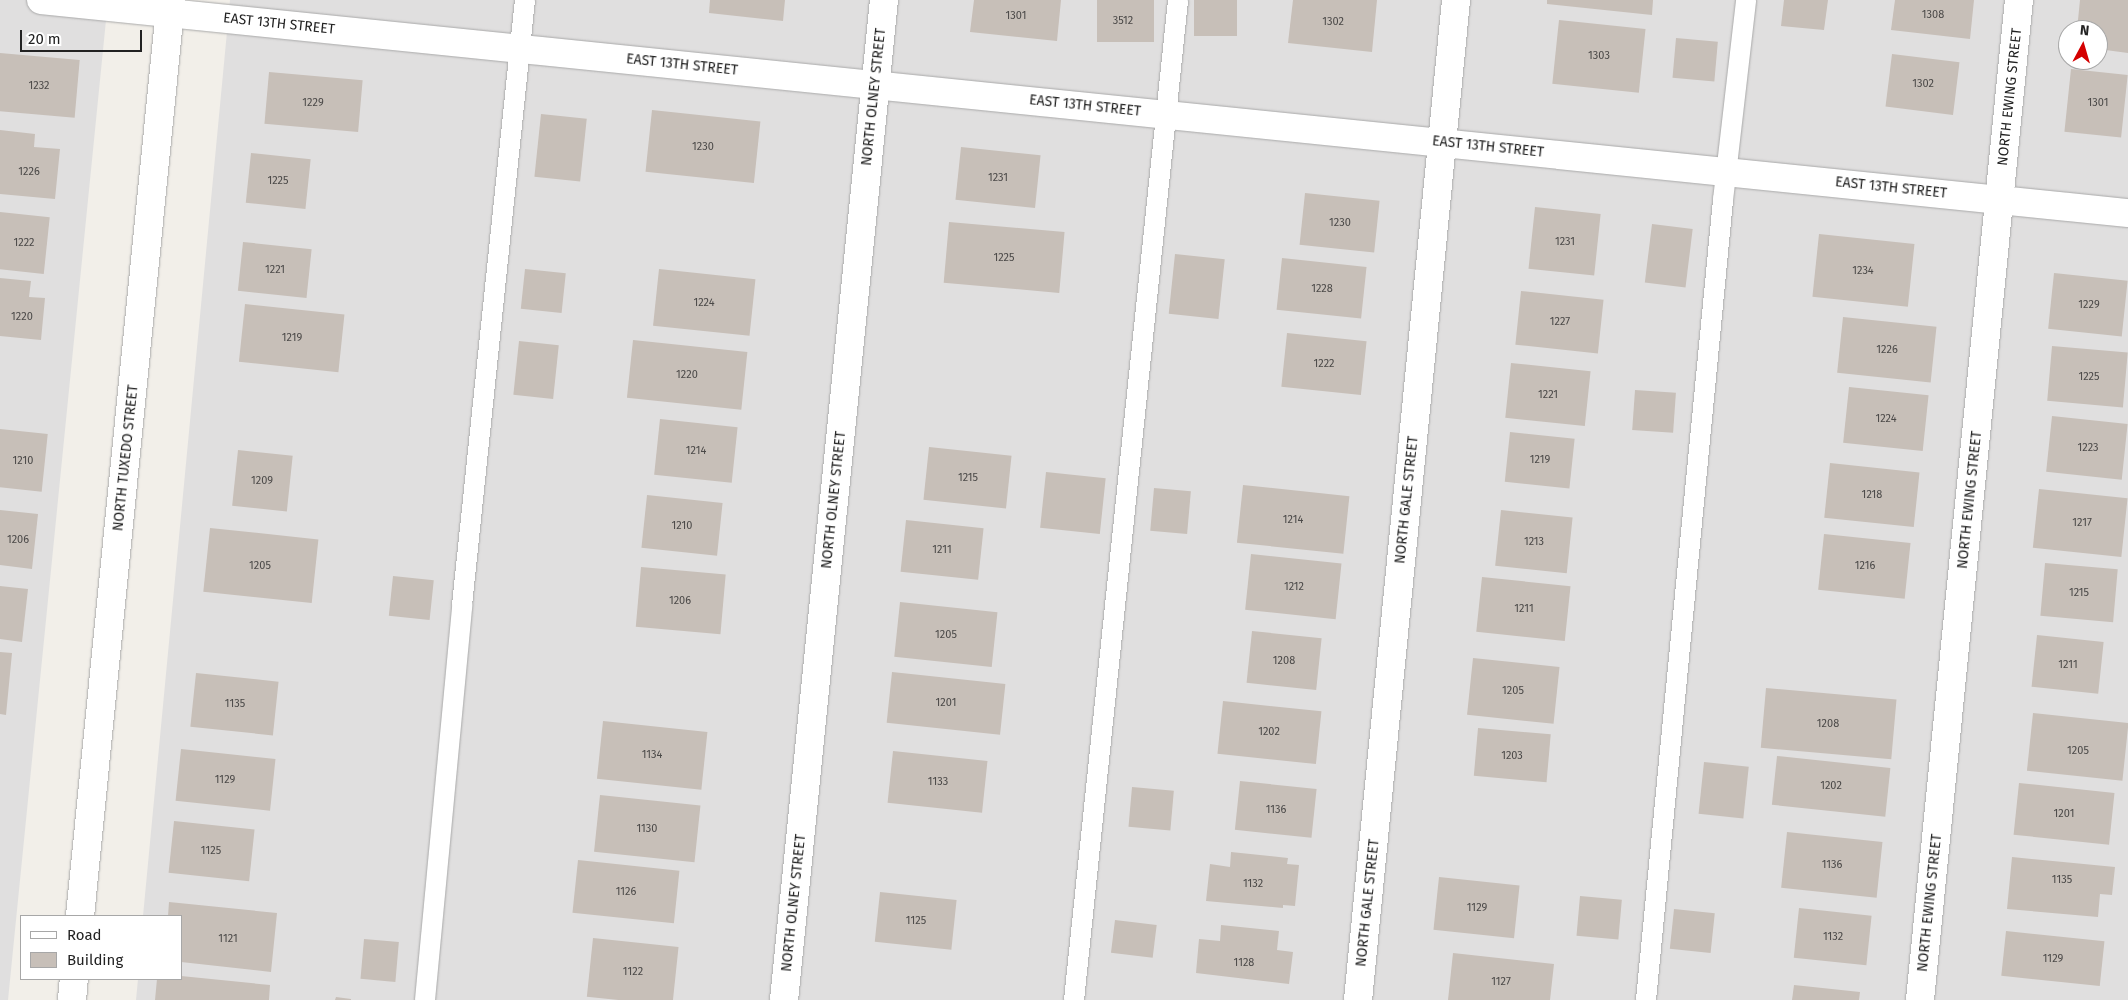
<!DOCTYPE html>
<style>
body{margin:0}
#map{position:relative;width:2128px;height:1000px;overflow:hidden;background:#f2efe9;font-family:"Fira Sans",sans-serif}
div>[style]{position:absolute}
.residential>*{inset:0;background:#e0dfdf}
.building>*{inset:0;background:#c7bfb8;transform-origin:0 0}
.roads{filter:drop-shadow(0 0 1px #a9a9a9) drop-shadow(0 0 1px #a9a9a9)}
.lane>*{height:20px;margin:-10px;padding:0 10px;transform-origin:10px;border-radius:10px;background:#fff}
.street>*{height:28px;margin:-14px;padding:0 14px;transform-origin:14px;border-radius:14px;background:#fff}
span{translate:-50% -50%;white-space:nowrap;text-align:center;line-height:1.15;-webkit-text-stroke:4px #fff;paint-order:stroke}
.number-label{font-size:11px;color:#4b4948}
.number-label span{-webkit-text-stroke-width:0}
.street-label{font-size:14px;color:#222}
.legend{position:absolute;left:20px;top:915px;width:162px;height:65px;box-sizing:border-box;background:#fff;border:1px solid #a7a7a7;margin:0;padding:6px 9px;list-style:none;font-size:15px;color:#222}
.legend li{display:flex;align-items:center;gap:10px;height:25px}
.legend b{width:25px;border:1px solid #a7a7a7}
.north{position:absolute;left:2058px;top:20px;width:50px;height:50px;box-sizing:border-box;background:#fff;border:1px solid #a7a7a7;border-radius:50%;rotate:6deg;font-size:14px;font-weight:700;line-height:20px;text-align:center;color:#222}
.north::after{content:'';display:block;margin:auto;width:18px;height:22px;background:#d40000;clip-path:polygon(50% 0,100% 100%,50% 72%,0 100%)}
.scale{position:absolute;left:20px;top:30px;width:122px;height:22px;box-sizing:border-box;border:2px solid #222;border-top:0;padding-left:6px;font-size:15px;line-height:18px;white-space:nowrap;color:#222;-webkit-text-stroke:4px #fff;paint-order:stroke}
</style>
<div id="map">
<div class="residential">
<i style="clip-path:polygon(0 0,108px 0,8px 1000px,0 1000px)"></i>
<i style="clip-path:polygon(evenodd,230px 0,2128px 0,2128px 1000px,136px 1000px,138px 979px,181px 979px,181px 916px,143px 916px,230px 0,2068px 30px,2098px 30px,2098px 60px,2068px 60px,2068px 30px)"></i>
</div>
<div class="building">
<i style="clip-path:polygon(710px 0,785px 0,783px 21px,709px 13px)"></i>
<i style="clip-path:polygon(974px 0,1061px 0,1057px 41px,970px 32px)"></i>
<i style="left:1097px;top:0;width:57px;height:42px"></i>
<i style="left:1194px;top:0;width:43px;height:36px"></i>
<i style="clip-path:polygon(1293px 0,1377px 0,1372px 52px,1288px 43px)"></i>
<i style="clip-path:polygon(1547px 0,1653px 0,1652px 15px,1547px 4px)"></i>
<i style="clip-path:polygon(1784px 0,1828px 0,1824px 30px,1781px 26px)"></i>
<i style="clip-path:polygon(1895px 0,1974px 0,1970px 39px,1891px 30px)"></i>
<i style="clip-path:polygon(2080px 0,2128px 0,2128px 53px,2098px 49px,2098px 30px,2077px 30px)"></i>
<i style="left:1559px;top:20px;width:87px;height:64px;rotate:6deg"></i>
<i style="left:1676px;top:38px;width:42px;height:40px;rotate:5deg"></i>
<i style="left:0;top:53px;width:80px;height:58px;rotate:5deg"></i>
<i style="left:1892px;top:54px;width:68px;height:53px;rotate:7deg"></i>
<i style="left:2071px;top:69px;width:57px;height:63px;rotate:6deg"></i>
<i style="left:269px;top:72px;width:94px;height:52px;rotate:5deg"></i>
<i style="left:652px;top:110px;width:109px;height:62px;rotate:6deg"></i>
<i style="left:541px;top:114px;width:46px;height:63px;rotate:6deg"></i>
<i style="clip-path:polygon(0 130px,35px 134px,34px 147px,60px 149px,55px 199px,0 194px)"></i>
<i style="left:961px;top:147px;width:80px;height:53px;rotate:6deg"></i>
<i style="left:251px;top:153px;width:60px;height:50px;rotate:6deg"></i>
<i style="left:1305px;top:193px;width:75px;height:52px;rotate:6deg"></i>
<i style="left:1535px;top:207px;width:66px;height:62px;rotate:6deg"></i>
<i style="left:0;top:212px;width:50px;height:57px;rotate:6deg"></i>
<i style="left:949px;top:222px;width:116px;height:61px;rotate:5deg"></i>
<i style="left:1652px;top:224px;width:41px;height:59px;rotate:7deg"></i>
<i style="left:1819px;top:234px;width:96px;height:63px;rotate:6deg"></i>
<i style="left:243px;top:242px;width:69px;height:49px;rotate:6deg"></i>
<i style="left:1175px;top:254px;width:50px;height:60px;rotate:6deg"></i>
<i style="left:1282px;top:258px;width:85px;height:52px;rotate:6deg"></i>
<i style="left:525px;top:269px;width:41px;height:40px;rotate:6deg"></i>
<i style="left:659px;top:269px;width:97px;height:57px;rotate:6deg"></i>
<i style="left:2054px;top:273px;width:74px;height:56px;rotate:6deg"></i>
<i style="clip-path:polygon(0 278px,31px 281px,29px 297px,45px 298px,41px 340px,0 336px)"></i>
<i style="left:1521px;top:291px;width:83px;height:54px;rotate:6deg"></i>
<i style="left:245px;top:304px;width:100px;height:58px;rotate:6deg"></i>
<i style="left:1843px;top:317px;width:94px;height:56px;rotate:6deg"></i>
<i style="left:1287px;top:333px;width:80px;height:54px;rotate:6deg"></i>
<i style="left:633px;top:340px;width:115px;height:58px;rotate:6deg"></i>
<i style="left:519px;top:341px;width:40px;height:54px;rotate:6deg"></i>
<i style="left:2052px;top:346px;width:76px;height:55px;rotate:5deg"></i>
<i style="left:1511px;top:363px;width:80px;height:55px;rotate:6deg"></i>
<i style="left:1849px;top:387px;width:80px;height:56px;rotate:6deg"></i>
<i style="left:1635px;top:390px;width:41px;height:40px;rotate:4deg"></i>
<i style="left:2052px;top:416px;width:76px;height:56px;rotate:6deg"></i>
<i style="left:660px;top:419px;width:78px;height:56px;rotate:6deg"></i>
<i style="left:0;top:429px;width:48px;height:58px;rotate:6deg"></i>
<i style="left:1510px;top:432px;width:65px;height:50px;rotate:6deg"></i>
<i style="left:929px;top:447px;width:83px;height:53px;rotate:6deg"></i>
<i style="left:238px;top:450px;width:55px;height:56px;rotate:6deg"></i>
<i style="left:1830px;top:463px;width:90px;height:55px;rotate:6deg"></i>
<i style="left:1046px;top:472px;width:60px;height:56px;rotate:6deg"></i>
<i style="left:1243px;top:485px;width:107px;height:58px;rotate:6deg"></i>
<i style="left:1154px;top:488px;width:37px;height:43px;rotate:5deg"></i>
<i style="left:2039px;top:489px;width:89px;height:59px;rotate:6deg"></i>
<i style="left:647px;top:495px;width:76px;height:53px;rotate:6deg"></i>
<i style="clip-path:polygon(0 510px,38px 514px,32px 569px,0 565px)"></i>
<i style="left:1501px;top:510px;width:72px;height:56px;rotate:6deg"></i>
<i style="left:906px;top:520px;width:78px;height:52px;rotate:6deg"></i>
<i style="left:210px;top:528px;width:109px;height:64px;rotate:6deg"></i>
<i style="left:1824px;top:534px;width:87px;height:56px;rotate:6deg"></i>
<i style="left:1251px;top:554px;width:91px;height:56px;rotate:6deg"></i>
<i style="left:2045px;top:563px;width:73px;height:53px;rotate:5deg"></i>
<i style="left:641px;top:567px;width:85px;height:60px;rotate:5deg"></i>
<i style="left:393px;top:576px;width:41px;height:40px;rotate:6deg"></i>
<i style="left:1482px;top:577px;width:89px;height:55px;rotate:6deg"></i>
<i style="clip-path:polygon(0 586px,28px 589px,22px 642px,0 639px)"></i>
<i style="left:900px;top:602px;width:98px;height:55px;rotate:6deg"></i>
<i style="left:1252px;top:631px;width:70px;height:52px;rotate:6deg"></i>
<i style="left:2037px;top:635px;width:67px;height:52px;rotate:6deg"></i>
<i style="clip-path:polygon(0 652px,12px 653px,6px 715px,0 714px)"></i>
<i style="left:1473px;top:658px;width:87px;height:57px;rotate:6deg"></i>
<i style="left:892px;top:672px;width:114px;height:51px;rotate:6deg"></i>
<i style="left:196px;top:673px;width:83px;height:54px;rotate:6deg"></i>
<i style="left:1766px;top:688px;width:131px;height:60px;rotate:5deg"></i>
<i style="left:1223px;top:701px;width:99px;height:53px;rotate:6deg"></i>
<i style="left:2033px;top:713px;width:96px;height:58px;rotate:6deg"></i>
<i style="left:603px;top:721px;width:105px;height:58px;rotate:6deg"></i>
<i style="left:1478px;top:728px;width:73px;height:48px;rotate:5deg"></i>
<i style="left:181px;top:749px;width:95px;height:52px;rotate:6deg"></i>
<i style="left:893px;top:751px;width:95px;height:52px;rotate:6deg"></i>
<i style="left:1777px;top:756px;width:114px;height:49px;rotate:6deg"></i>
<i style="left:1704px;top:762px;width:45px;height:52px;rotate:6deg"></i>
<i style="left:1240px;top:781px;width:77px;height:49px;rotate:6deg"></i>
<i style="left:2019px;top:783px;width:96px;height:52px;rotate:6deg"></i>
<i style="left:1132px;top:787px;width:42px;height:40px;rotate:5deg"></i>
<i style="left:600px;top:795px;width:101px;height:57px;rotate:6deg"></i>
<i style="left:174px;top:821px;width:81px;height:52px;rotate:6deg"></i>
<i style="left:1787px;top:832px;width:96px;height:56px;rotate:6deg"></i>
<i style="clip-path:polygon(1231px 852px,1288px 858px,1287px 864px,1299px 865px,1295px 906px,1283px 905px,1283px 908px,1206px 901px,1210px 864px,1230px 867px)"></i>
<i style="clip-path:polygon(2012px 857px,2115px 867px,2112px 895px,2100px 894px,2098px 917px,2007px 909px)"></i>
<i style="left:578px;top:860px;width:102px;height:53px;rotate:6deg"></i>
<i style="left:1439px;top:877px;width:81px;height:53px;rotate:6deg"></i>
<i style="left:880px;top:892px;width:77px;height:50px;rotate:6deg"></i>
<i style="left:1580px;top:896px;width:42px;height:40px;rotate:5deg"></i>
<i style="clip-path:polygon(169px 902px,277px 913px,271px 972px,181px 962px,181px 916px,168px 916px)"></i>
<i style="left:1799px;top:908px;width:73px;height:50px;rotate:6deg"></i>
<i style="left:1674px;top:909px;width:41px;height:40px;rotate:6deg"></i>
<i style="left:1115px;top:920px;width:42px;height:33px;rotate:7deg"></i>
<i style="clip-path:polygon(1221px 925px,1279px 931px,1277px 950px,1293px 952px,1289px 984px,1196px 973px,1199px 939px,1220px 941px)"></i>
<i style="left:2006px;top:931px;width:99px;height:45px;rotate:6deg"></i>
<i style="left:593px;top:938px;width:86px;height:59px;rotate:6deg"></i>
<i style="left:364px;top:939px;width:35px;height:40px;rotate:5deg"></i>
<i style="clip-path:polygon(1453px 953px,1554px 964px,1550px 1000px,1448px 1000px)"></i>
<i style="clip-path:polygon(181px 976px,270px 985px,269px 1000px,155px 1000px,157px 979px,181px 979px)"></i>
<i style="clip-path:polygon(1794px 985px,1860px 992px,1859px 1000px,1792px 1000px)"></i>
<i style="clip-path:polygon(336px 997px,351px 999px,351px 1000px,335px 1000px)"></i>
</div>
<div class="roads">
<div class="lane">
<i style="left:425px;top:1000px;width:397px;rotate:-84.6deg"></i>
<i style="left:462px;top:605px;width:608px;rotate:-84.06deg"></i>
<i style="left:1074px;top:1000px;width:1005px;rotate:-84.06deg"></i>
<i style="left:1646px;top:1000px;width:804px;rotate:-84.5deg"></i>
<i style="left:1723px;top:200px;width:201px;rotate:-83.4deg"></i>
</div>
<div class="street">
<i style="left:41px;top:0;width:2098px;rotate:5.83deg"></i>
<i style="left:80px;top:916px;width:921px;rotate:-84.33deg"></i>
<i style="left:72px;top:1000px;width:21px;rotate:-85deg"></i>
<i style="left:784px;top:1000px;width:1005px;rotate:-84.29deg"></i>
<i style="left:1358px;top:1000px;width:1005px;rotate:-84.4deg"></i>
<i style="left:1920px;top:1000px;width:1005px;rotate:-84.35deg"></i>
</div>
</div>
<div class="number-label">
<span style="left:1933px;top:15px">1308</span>
<span style="left:1016px;top:16px">1301</span>
<span style="left:1123px;top:21px">3512</span>
<span style="left:1333px;top:22px">1302</span>
<span style="left:1599px;top:56px">1303</span>
<span style="left:1923px;top:84px">1302</span>
<span style="left:39px;top:86px">1232</span>
<span style="left:313px;top:103px">1229</span>
<span style="left:2098px;top:103px">1301</span>
<span style="left:703px;top:147px">1230</span>
<span style="left:29px;top:172px">1226</span>
<span style="left:998px;top:178px">1231</span>
<span style="left:278px;top:181px">1225</span>
<span style="left:1340px;top:223px">1230</span>
<span style="left:1565px;top:242px">1231</span>
<span style="left:24px;top:243px">1222</span>
<span style="left:1004px;top:258px">1225</span>
<span style="left:275px;top:270px">1221</span>
<span style="left:1863px;top:271px">1234</span>
<span style="left:1322px;top:289px">1228</span>
<span style="left:704px;top:303px">1224</span>
<span style="left:2089px;top:305px">1229</span>
<span style="left:22px;top:317px">1220</span>
<span style="left:1560px;top:322px">1227</span>
<span style="left:292px;top:338px">1219</span>
<span style="left:1887px;top:350px">1226</span>
<span style="left:1324px;top:364px">1222</span>
<span style="left:687px;top:375px">1220</span>
<span style="left:2089px;top:377px">1225</span>
<span style="left:1548px;top:395px">1221</span>
<span style="left:1886px;top:419px">1224</span>
<span style="left:2088px;top:448px">1223</span>
<span style="left:696px;top:451px">1214</span>
<span style="left:1540px;top:460px">1219</span>
<span style="left:23px;top:461px">1210</span>
<span style="left:968px;top:478px">1215</span>
<span style="left:262px;top:481px">1209</span>
<span style="left:1872px;top:495px">1218</span>
<span style="left:1293px;top:520px">1214</span>
<span style="left:2082px;top:523px">1217</span>
<span style="left:682px;top:526px">1210</span>
<span style="left:18px;top:540px">1206</span>
<span style="left:1534px;top:542px">1213</span>
<span style="left:942px;top:550px">1211</span>
<span style="left:260px;top:566px">1205</span>
<span style="left:1865px;top:566px">1216</span>
<span style="left:1294px;top:587px">1212</span>
<span style="left:2079px;top:593px">1215</span>
<span style="left:680px;top:601px">1206</span>
<span style="left:1524px;top:609px">1211</span>
<span style="left:946px;top:635px">1205</span>
<span style="left:1284px;top:661px">1208</span>
<span style="left:2068px;top:665px">1211</span>
<span style="left:1513px;top:691px">1205</span>
<span style="left:946px;top:703px">1201</span>
<span style="left:235px;top:704px">1135</span>
<span style="left:1828px;top:724px">1208</span>
<span style="left:1269px;top:732px">1202</span>
<span style="left:2078px;top:751px">1205</span>
<span style="left:652px;top:755px">1134</span>
<span style="left:1512px;top:756px">1203</span>
<span style="left:225px;top:780px">1129</span>
<span style="left:938px;top:782px">1133</span>
<span style="left:1831px;top:786px">1202</span>
<span style="left:1276px;top:810px">1136</span>
<span style="left:2064px;top:814px">1201</span>
<span style="left:647px;top:829px">1130</span>
<span style="left:211px;top:851px">1125</span>
<span style="left:1832px;top:865px">1136</span>
<span style="left:2062px;top:880px">1135</span>
<span style="left:1253px;top:884px">1132</span>
<span style="left:626px;top:892px">1126</span>
<span style="left:1477px;top:908px">1129</span>
<span style="left:916px;top:921px">1125</span>
<span style="left:1833px;top:937px">1132</span>
<span style="left:228px;top:939px">1121</span>
<span style="left:2053px;top:959px">1129</span>
<span style="left:1244px;top:963px">1128</span>
<span style="left:633px;top:972px">1122</span>
<span style="left:1501px;top:982px">1127</span>
</div>
<div class="street-label">
<span style="left:279px;top:24px;rotate:6deg">EAST 13TH STREET</span>
<span style="left:682px;top:65px;rotate:6deg">EAST 13TH STREET</span>
<span style="left:874px;top:97px;rotate:-84deg">NORTH OLNEY STREET</span>
<span style="left:2010px;top:97px;rotate:-84deg">NORTH EWING STREET</span>
<span style="left:1085px;top:106px;rotate:6deg">EAST 13TH STREET</span>
<span style="left:1488px;top:147px;rotate:6deg">EAST 13TH STREET</span>
<span style="left:1891px;top:188px;rotate:6deg">EAST 13TH STREET</span>
<span style="left:126px;top:458px;rotate:-84deg">NORTH TUXEDO STREET</span>
<span style="left:834px;top:500px;rotate:-84deg">NORTH OLNEY STREET</span>
<span style="left:1407px;top:500px;rotate:-84deg">NORTH GALE STREET</span>
<span style="left:1970px;top:500px;rotate:-84deg">NORTH EWING STREET</span>
<span style="left:794px;top:903px;rotate:-84deg">NORTH OLNEY STREET</span>
<span style="left:1368px;top:903px;rotate:-84deg">NORTH GALE STREET</span>
<span style="left:1930px;top:903px;rotate:-84deg">NORTH EWING STREET</span>
</div>
<ul class="legend">
<li><b style="height:6px;background:#fff"></b>Road</li>
<li><b style="height:14px;background:#c7bfb8"></b>Building</li>
</ul>
<div class="north">N</div>
<div class="scale">20 m</div>
</div>
